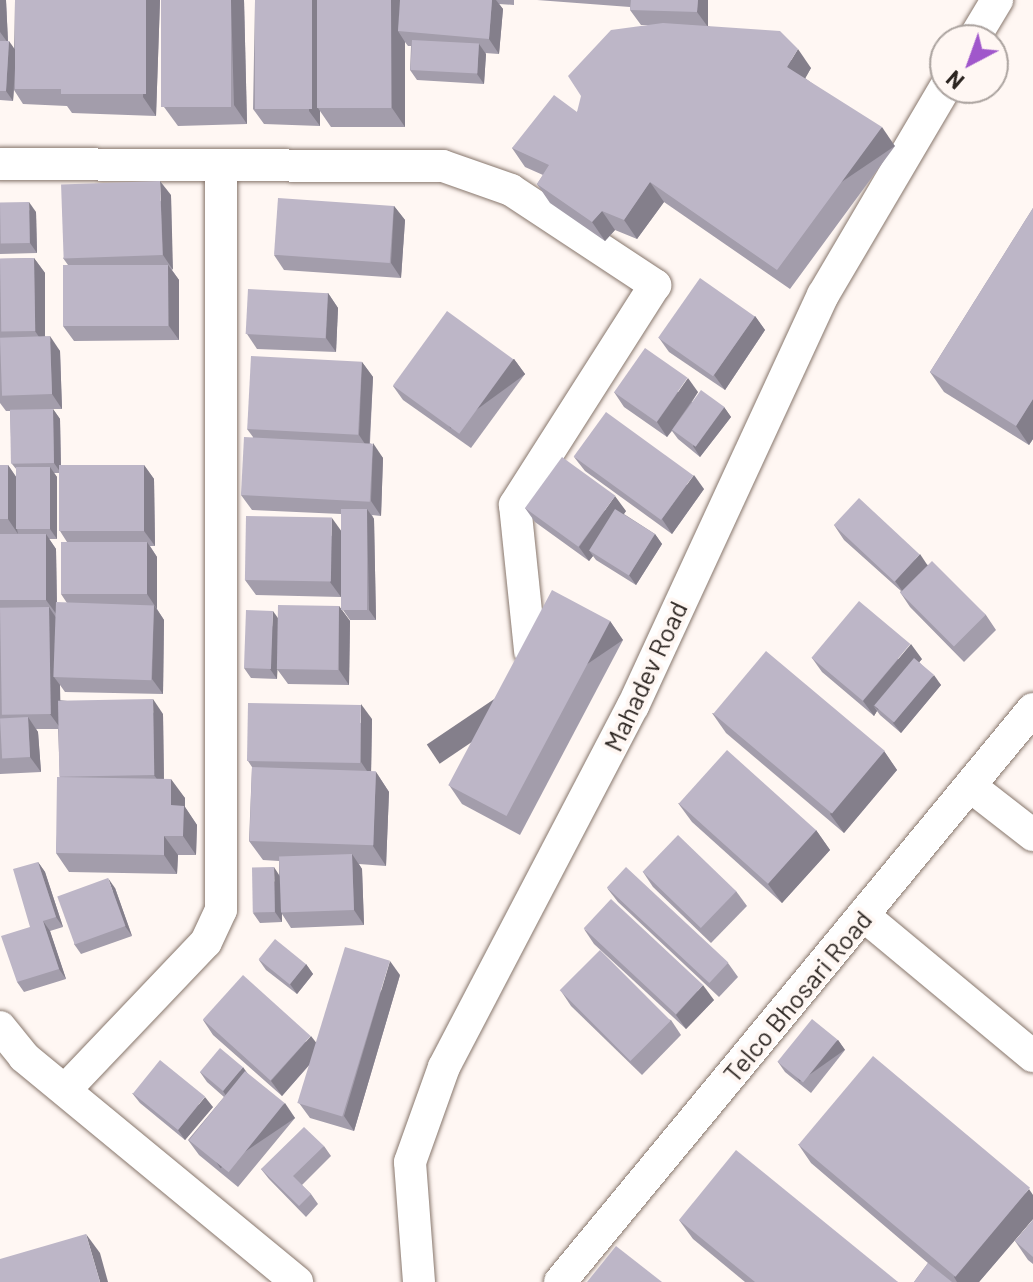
<!DOCTYPE html>
<style>
body{margin:0}
#map{position:relative;width:1033px;height:1282px;overflow:hidden;background:#fff7f3;font-family:Barlow,sans-serif}
div>[style]{position:absolute}
.roads{filter:drop-shadow(0 0 2px #88776d) drop-shadow(0 0 2px #88776d)}
.minor>*{height:32px;margin:-16px;padding:0 16px;transform-origin:16px;border-radius:16px;background:#fff}
.wall>*{inset:0;background:#a39dab}
.shaded-wall>*{inset:0;background:#847f8b;transform-origin:0 0}
.building>*{inset:0;background:#bdb6c7;transform-origin:0 0}
span{translate:-50% -50%;white-space:nowrap;text-align:center;line-height:1.15;-webkit-text-stroke:8px #fff7f3;paint-order:stroke}
.street-label{font-size:26px;color:#2c2521}
.north{position:absolute;left:929px;top:24px;width:80px;height:80px;box-sizing:border-box;background:#fff7f3;border:2px solid #aba39f;border-radius:50%;rotate:221deg;font-size:22px;font-weight:700;line-height:32px;text-align:center;color:#2c2521}
.north::after{content:'';display:block;margin:auto;width:28px;height:36px;background:#a057cb;clip-path:polygon(50% 0,100% 100%,50% 72%,0 100%)}
</style>
<div id="map">
<div class="roads">
<div class="minor">
<i style="left:973px;top:40px;width:47px;rotate:-59deg"></i>
<i style="left:0;top:164px;width:443px;rotate:0.3deg"></i>
<i style="left:443px;top:166px;width:72px;rotate:19.4deg"></i>
<i style="left:511px;top:190px;width:173px;rotate:33.4deg"></i>
<i style="left:655px;top:285px;width:261px;rotate:122.5deg"></i>
<i style="left:515px;top:505px;width:147px;rotate:84.1deg"></i>
<i style="left:970px;top:786px;width:80px;rotate:37.9deg"></i>
<i style="left:863px;top:915px;width:221px;rotate:39.7deg"></i>
<i style="left:0;top:1027px;width:38px;rotate:51deg"></i>
<i style="left:24px;top:1057px;width:354px;rotate:39.5deg"></i>
<i style="left:65px;top:1090px;width:204px;rotate:-46.4deg"></i>
<i style="left:206px;top:942px;width:35px;rotate:-65deg"></i>
<i style="left:221px;top:910px;width:745px;rotate:-90deg"></i>
<i style="left:419px;top:1282px;width:120px;rotate:-94.3deg"></i>
<i style="left:410px;top:1162px;width:101px;rotate:-70.3deg"></i>
<i style="left:444px;top:1067px;width:407px;rotate:-62.4deg"></i>
<i style="left:633px;top:706px;width:453px;rotate:-65.2deg"></i>
<i style="left:823px;top:295px;width:240px;rotate:-59.5deg"></i>
<i style="left:560px;top:1282px;width:743px;rotate:-50.46deg"></i>
</div>
</div>
<div class="wall">
<i style="clip-path:polygon(0 0,6px 0,8px 41px,14px 49px,15px 0,160px 0,156px 116px,72px 113px,67px 106px,23px 104px,14px 90px,13px 101px,0 100px)"></i>
<i style="clip-path:polygon(161px 0,244px 0,247px 124px,178px 126px,164px 107px)"></i>
<i style="clip-path:polygon(255px 0,514px 0,514px 5px,499px 4px,503px 9px,499px 54px,485px 53px,486px 54px,484px 84px,417px 80px,410px 70px,411px 46px,408px 46px,405px 42px,405px 127px,331px 127px,320px 111px,320px 126px,264px 124px,253px 109px)"></i>
<i style="clip-path:polygon(537px 0,708px 0,708px 26px,811px 68px,805px 78px,895px 146px,790px 289px,664px 202px,637px 239px,615px 230px,605px 241px,550px 203px,537px 184px,543px 175px,525px 167px,512px 148px,577px 112px,648px 25px,641px 25px,630px 10px,630px 7px)"></i>
<i style="clip-path:polygon(171px 195px,172px 270px,179px 280px,179px 340px,74px 341px,63px 326px,68px 265px,63px 258px)"></i>
<i style="clip-path:polygon(0 203px,36px 212px,37px 253px,0 254px)"></i>
<i style="clip-path:polygon(394px 206px,405px 220px,401px 278px,284px 270px,274px 255px)"></i>
<i style="clip-path:polygon(1033px 208px,1033px 439px,1029px 445px,944px 392px,930px 372px)"></i>
<i style="clip-path:polygon(evenodd,34px 258px,45px 273px,45px 336px,60px 351px,62px 409px,53px 409px,60px 419px,61px 465px,144px 465px,154px 479px,155px 546px,150px 546px,157px 557px,157px 609px,164px 620px,163px 694px,65px 692px,60px 685px,60px 700px,163px 714px,164px 779px,185px 798px,185px 807px,197px 825px,196px 855px,178px 855px,177px 874px,69px 872px,56px 853px,60px 777px,58px 729px,36px 729px,38px 732px,41px 772px,0 774px,0 465px,8px 465px,17px 478px,17px 470px,12px 464px,10px 411px,6px 411px,0 403px,0 259px,34px 258px,54px 473px,59px 473px,60px 531px,67px 542px,61px 594px,67px 603px,57px 603px,56px 549px,49px 539px,57px 539px,57px 477px,54px 473px)"></i>
<i style="clip-path:polygon(328px 293px,338px 308px,336px 352px,257px 349px,247px 334px)"></i>
<i style="clip-path:polygon(755px 316px,765px 330px,725px 390px,669px 352px,659px 338px)"></i>
<i style="clip-path:polygon(514px 359px,525px 374px,471px 448px,403px 400px,393px 386px)"></i>
<i style="clip-path:polygon(362px 362px,373px 377px,370px 443px,383px 458px,381px 516px,372px 515px,374px 519px,376px 620px,350px 620px,343px 610px,342px 558px,341px 597px,256px 595px,245px 580px,341px 531px,341px 514px,252px 510px,241px 495px,253px 437px,247px 429px)"></i>
<i style="clip-path:polygon(614px 392px,698px 392px,692px 402px,724px 407px,731px 417px,700px 457px,678px 439px,672px 431px,667px 437px,624px 407px)"></i>
<i style="clip-path:polygon(574px 457px,704px 489px,672px 534px,585px 471px)"></i>
<i style="clip-path:polygon(525px 508px,626px 511px,624px 514px,655px 534px,662px 544px,636px 585px,596px 560px,593px 556px,589px 561px,535px 522px)"></i>
<i style="clip-path:polygon(834px 525px,928px 565px,986px 615px,996px 630px,964px 662px,910px 607px,900px 592px,901px 591px,844px 540px)"></i>
<i style="clip-path:polygon(339px 606px,350px 621px,349px 685px,288px 684px,277px 669px,277px 679px,251px 678px,244px 668px,278px 618px)"></i>
<i style="clip-path:polygon(610px 621px,623px 640px,520px 835px,462px 804px,449px 785px)"></i>
<i style="clip-path:polygon(812px 658px,922px 659px,919px 662px,941px 685px,901px 733px,880px 715px,877px 711px,874px 716px,822px 672px)"></i>
<i style="clip-path:polygon(712px 713px,884px 751px,897px 770px,844px 833px,726px 733px)"></i>
<i style="clip-path:polygon(372px 719px,371px 772px,376px 772px,389px 792px,386px 866px,359px 864px,362px 869px,364px 925px,291px 928px,282px 914px,282px 922px,260px 923px,253px 913px,279px 875px,279px 861px,263px 860px,249px 841px,252px 767px,248px 761px)"></i>
<i style="clip-path:polygon(678px 803px,816px 830px,830px 850px,782px 903px,692px 822px)"></i>
<i style="clip-path:polygon(38px 862px,45px 872px,63px 927px,50px 931px,66px 979px,24px 992px,17px 982px,30px 927px)"></i>
<i style="clip-path:polygon(643px 872px,736px 891px,747px 906px,711px 943px,653px 887px)"></i>
<i style="clip-path:polygon(115px 888px,132px 936px,81px 954px,74px 944px)"></i>
<i style="clip-path:polygon(607px 888px,728px 963px,738px 977px,719px 997px,618px 902px)"></i>
<i style="clip-path:polygon(584px 929px,714px 1000px,686px 1029px,594px 944px)"></i>
<i style="clip-path:polygon(259px 960px,306px 964px,313px 974px,297px 994px,266px 970px)"></i>
<i style="clip-path:polygon(400px 975px,354px 1131px,310px 1118px,299px 1103px,312px 1062px,282px 1096px,213px 1035px,203px 1020px,317px 1044px)"></i>
<i style="clip-path:polygon(561px 991px,671px 1020px,681px 1035px,642px 1075px,571px 1006px)"></i>
<i style="clip-path:polygon(838px 1040px,845px 1050px,811px 1093px,785px 1072px,778px 1062px)"></i>
<i style="clip-path:polygon(245px 1071px,295px 1118px,238px 1187px,199px 1155px,188px 1140px,224px 1097px,207px 1082px,200px 1072px)"></i>
<i style="clip-path:polygon(132px 1093px,213px 1107px,185px 1140px,140px 1103px)"></i>
<i style="clip-path:polygon(798px 1144px,1033px 1195px,1033px 1219px,979px 1282px,914px 1282px,928px 1263px,811px 1163px)"></i>
<i style="clip-path:polygon(324px 1146px,331px 1156px,302px 1185px,311px 1194px,318px 1204px,306px 1217px,269px 1179px,261px 1169px)"></i>
<i style="clip-path:polygon(679px 1220px,898px 1282px,745px 1282px,693px 1239px)"></i>
<i style="clip-path:polygon(1033px 1220px,1033px 1264px,1028px 1260px,1015px 1241px)"></i>
</div>
<div class="shaded-wall">
<i style="clip-path:polygon(0 0,6px 0,8px 43px,0 32px)"></i>
<i style="clip-path:polygon(146px 0,160px 0,156px 116px,143px 97px)"></i>
<i style="clip-path:polygon(231px 0,244px 0,247px 124px,234px 105px)"></i>
<i style="clip-path:polygon(312px 0,317px 0,318px 108px,320px 111px,320px 126px,309px 111px)"></i>
<i style="clip-path:polygon(391px 0,402px 0,398px 31px,405px 42px,405px 127px,392px 108px)"></i>
<i style="clip-path:polygon(492px 0,496px 0,503px 9px,499px 54px,489px 39px)"></i>
<i style="clip-path:polygon(698px 0,708px 0,708px 27px,697px 12px)"></i>
<i style="clip-path:polygon(9px 41px,16px 51px,13px 101px,6px 91px)"></i>
<i style="clip-path:polygon(479px 44px,486px 54px,484px 84px,477px 74px)"></i>
<i style="clip-path:polygon(798px 49px,811px 68px,801px 86px,787px 67px)"></i>
<i style="left:882px;top:127px;width:23px;height:177px;rotate:56deg"></i>
<i style="clip-path:polygon(160px 181px,171px 195px,173px 270px,163px 255px)"></i>
<i style="clip-path:polygon(650px 182px,664px 202px,637px 239px,624px 220px)"></i>
<i style="clip-path:polygon(29px 202px,36px 212px,37px 253px,30px 243px)"></i>
<i style="clip-path:polygon(394px 206px,405px 220px,401px 278px,391px 263px)"></i>
<i style="clip-path:polygon(602px 211px,615px 230px,605px 241px,592px 222px)"></i>
<i style="clip-path:polygon(34px 258px,45px 273px,45px 346px,35px 331px)"></i>
<i style="clip-path:polygon(168px 265px,179px 280px,179px 340px,169px 326px)"></i>
<i style="clip-path:polygon(328px 293px,338px 308px,336px 352px,326px 338px)"></i>
<i style="clip-path:polygon(755px 316px,765px 330px,725px 390px,714px 375px)"></i>
<i style="clip-path:polygon(50px 336px,60px 351px,62px 409px,52px 394px)"></i>
<i style="left:514px;top:359px;width:19px;height:92px;rotate:54deg"></i>
<i style="clip-path:polygon(362px 362px,373px 377px,369px 450px,359px 435px)"></i>
<i style="clip-path:polygon(688px 378px,698px 392px,667px 437px,657px 422px)"></i>
<i style="clip-path:polygon(1033px 399px,1033px 439px,1029px 445px,1016px 426px)"></i>
<i style="clip-path:polygon(724px 407px,731px 417px,700px 457px,693px 446px)"></i>
<i style="clip-path:polygon(53px 409px,60px 419px,61px 473px,54px 463px)"></i>
<i style="clip-path:polygon(373px 443px,383px 458px,381px 516px,371px 501px)"></i>
<i style="clip-path:polygon(8px 465px,18px 480px,17px 529px,18px 534px,8px 519px)"></i>
<i style="clip-path:polygon(144px 465px,154px 479px,155px 546px,144px 531px)"></i>
<i style="clip-path:polygon(50px 467px,57px 477px,57px 539px,50px 529px)"></i>
<i style="clip-path:polygon(694px 475px,704px 489px,672px 534px,662px 519px)"></i>
<i style="clip-path:polygon(615px 496px,626px 511px,595px 553px,589px 550px,593px 556px,589px 561px,579px 547px)"></i>
<i style="clip-path:polygon(367px 509px,374px 519px,376px 620px,369px 610px)"></i>
<i style="clip-path:polygon(332px 518px,342px 532px,341px 597px,330px 582px)"></i>
<i style="clip-path:polygon(46px 534px,56px 549px,57px 615px,46px 600px)"></i>
<i style="clip-path:polygon(655px 534px,662px 544px,636px 585px,629px 575px)"></i>
<i style="clip-path:polygon(147px 542px,157px 557px,157px 609px,147px 594px)"></i>
<i style="clip-path:polygon(920px 554px,930px 569px,906px 596px,895px 581px)"></i>
<i style="clip-path:polygon(154px 605px,164px 620px,163px 694px,152px 679px)"></i>
<i style="clip-path:polygon(339px 606px,350px 621px,349px 685px,339px 670px)"></i>
<i style="clip-path:polygon(49px 607px,59px 622px,54px 677px,60px 685px,61px 729px,50px 714px)"></i>
<i style="clip-path:polygon(273px 611px,280px 621px,277px 679px,270px 669px)"></i>
<i style="left:610px;top:621px;width:23px;height:221px;rotate:56deg"></i>
<i style="clip-path:polygon(911px 644px,922px 659px,878px 710px,873px 705px,877px 711px,874px 716px,863px 701px)"></i>
<i style="clip-path:polygon(934px 675px,941px 685px,901px 733px,893px 723px)"></i>
<i style="clip-path:polygon(153px 699px,163px 714px,164px 789px,154px 775px)"></i>
<i style="clip-path:polygon(361px 704px,372px 719px,371px 777px,361px 762px)"></i>
<i style="clip-path:polygon(28px 717px,38px 732px,41px 772px,30px 757px)"></i>
<i style="clip-path:polygon(884px 751px,897px 770px,844px 833px,830px 814px)"></i>
<i style="clip-path:polygon(376px 772px,389px 792px,386px 866px,373px 846px)"></i>
<i style="clip-path:polygon(171px 779px,185px 798px,185px 807px,197px 825px,196px 855px,183px 836px,171px 805px)"></i>
<i style="clip-path:polygon(816px 830px,830px 850px,782px 903px,768px 884px)"></i>
<i style="clip-path:polygon(164px 836px,178px 855px,177px 874px,164px 855px)"></i>
<i style="clip-path:polygon(352px 854px,362px 869px,364px 925px,354px 910px)"></i>
<i style="clip-path:polygon(38px 862px,45px 872px,63px 927px,56px 917px)"></i>
<i style="clip-path:polygon(274px 867px,281px 878px,282px 922px,275px 912px)"></i>
<i style="clip-path:polygon(108px 878px,115px 888px,132px 936px,125px 926px)"></i>
<i style="clip-path:polygon(43px 921px,50px 931px,66px 979px,59px 969px)"></i>
<i style="clip-path:polygon(390px 961px,400px 975px,354px 1131px,344px 1116px)"></i>
<i style="clip-path:polygon(306px 964px,313px 974px,297px 994px,290px 984px)"></i>
<i style="clip-path:polygon(703px 985px,714px 1000px,686px 1029px,676px 1015px)"></i>
<i style="clip-path:polygon(311px 1036px,322px 1050px,282px 1096px,271px 1081px)"></i>
<i style="left:838px;top:1040px;width:12px;height:55px;rotate:55deg"></i>
<i style="clip-path:polygon(243px 1067px,250px 1077px,230px 1102px,223px 1091px)"></i>
<i style="clip-path:polygon(205px 1097px,213px 1107px,185px 1140px,178px 1130px)"></i>
<i style="left:285px;top:1103px;width:18px;height:90px;rotate:56deg"></i>
<i style="clip-path:polygon(1029px 1189px,1033px 1195px,1033px 1219px,979px 1282px,957px 1282px,954px 1277px)"></i>
<i style="clip-path:polygon(86px 1234px,100px 1253px,108px 1282px,100px 1282px)"></i>
</div>
<div class="building">
<i style="left:15px;top:0;width:46px;height:89px"></i>
<i style="left:61px;top:0;width:85px;height:94px"></i>
<i style="left:161px;top:0;width:70px;height:107px"></i>
<i style="left:255px;top:0;width:57px;height:109px"></i>
<i style="left:317px;top:0;width:74px;height:108px"></i>
<i style="clip-path:polygon(400px 0,492px 0,489px 39px,398px 31px)"></i>
<i style="clip-path:polygon(631px 0,698px 0,697px 12px,630px 10px)"></i>
<i style="clip-path:polygon(663px 23px,780px 31px,798px 49px,787px 67px,882px 127px,777px 270px,650px 182px,624px 220px,602px 211px,592px 222px,537px 184px,549px 165px,512px 148px,554px 95px,577px 112px,581px 96px,568px 76px,611px 30px)"></i>
<i style="left:412px;top:40px;width:67px;height:30px;rotate:3deg"></i>
<i style="clip-path:polygon(0 41px,9px 41px,6px 91px,0 91px)"></i>
<i style="left:160px;top:181px;width:74px;height:99px;rotate:88deg"></i>
<i style="left:278px;top:198px;width:116px;height:57px;rotate:4deg"></i>
<i style="left:29px;top:202px;width:41px;height:29px;rotate:89deg"></i>
<i style="clip-path:polygon(1033px 208px,1033px 399px,1016px 426px,930px 372px)"></i>
<i style="left:34px;top:258px;width:73px;height:34px;rotate:89deg"></i>
<i style="left:63px;top:265px;width:105px;height:61px"></i>
<i style="left:700px;top:278px;width:67px;height:73px;rotate:35deg"></i>
<i style="left:248px;top:289px;width:80px;height:45px;rotate:3deg"></i>
<i style="left:447px;top:311px;width:82px;height:92px;rotate:36deg"></i>
<i style="left:50px;top:336px;width:58px;height:50px;rotate:88deg"></i>
<i style="left:645px;top:348px;width:52px;height:54px;rotate:35deg"></i>
<i style="left:251px;top:356px;width:111px;height:73px;rotate:3deg"></i>
<i style="left:701px;top:390px;width:29px;height:49px;rotate:36deg"></i>
<i style="left:53px;top:409px;width:54px;height:43px;rotate:89deg"></i>
<i style="left:606px;top:412px;width:108px;height:55px;rotate:36deg"></i>
<i style="left:244px;top:437px;width:129px;height:58px;rotate:3deg"></i>
<i style="left:562px;top:457px;width:66px;height:63px;rotate:36deg"></i>
<i style="left:0;top:465px;width:8px;height:54px"></i>
<i style="left:59px;top:465px;width:85px;height:66px"></i>
<i style="left:16px;top:467px;width:34px;height:62px"></i>
<i style="left:859px;top:498px;width:83px;height:37px;rotate:43deg"></i>
<i style="left:341px;top:509px;width:26px;height:101px"></i>
<i style="left:615px;top:509px;width:47px;height:49px;rotate:32deg"></i>
<i style="left:246px;top:516px;width:86px;height:64px;rotate:1deg"></i>
<i style="left:0;top:534px;width:46px;height:66px"></i>
<i style="left:61px;top:542px;width:86px;height:52px"></i>
<i style="left:932px;top:561px;width:76px;height:45px;rotate:45deg"></i>
<i style="left:552px;top:590px;width:66px;height:221px;rotate:28deg"></i>
<i style="left:859px;top:601px;width:67px;height:74px;rotate:40deg"></i>
<i style="left:56px;top:602px;width:98px;height:75px;rotate:2deg"></i>
<i style="left:278px;top:605px;width:61px;height:64px;rotate:1deg"></i>
<i style="left:49px;top:607px;width:107px;height:49px;rotate:89deg"></i>
<i style="left:246px;top:610px;width:27px;height:58px;rotate:2deg"></i>
<i style="left:766px;top:651px;width:155px;height:82px;rotate:40deg"></i>
<i style="left:914px;top:658px;width:26px;height:62px;rotate:40deg"></i>
<i style="left:153px;top:699px;width:76px;height:95px;rotate:89deg"></i>
<i style="left:248px;top:703px;width:113px;height:58px;rotate:1deg"></i>
<i style="left:28px;top:717px;width:40px;height:28px;rotate:87deg"></i>
<i style="left:727px;top:750px;width:120px;height:72px;rotate:42deg"></i>
<i style="left:252px;top:767px;width:124px;height:74px;rotate:2deg"></i>
<i style="clip-path:polygon(57px 777px,171px 779px,171px 805px,184px 806px,183px 836px,164px 836px,164px 855px,56px 853px)"></i>
<i style="left:678px;top:835px;width:81px;height:51px;rotate:44deg"></i>
<i style="left:352px;top:854px;width:56px;height:73px;rotate:88deg"></i>
<i style="clip-path:polygon(38px 862px,56px 917px,43px 921px,59px 969px,17px 982px,1px 936px,30px 927px,13px 869px)"></i>
<i style="left:274px;top:867px;width:45px;height:22px;rotate:89deg"></i>
<i style="left:626px;top:867px;width:140px;height:28px;rotate:43deg"></i>
<i style="left:108px;top:878px;width:51px;height:54px;rotate:70deg"></i>
<i style="left:611px;top:899px;width:126px;height:40px;rotate:43deg"></i>
<i style="left:275px;top:939px;width:40px;height:26px;rotate:39deg"></i>
<i style="left:345px;top:947px;width:47px;height:163px;rotate:17deg"></i>
<i style="left:600px;top:950px;width:100px;height:57px;rotate:45deg"></i>
<i style="left:243px;top:975px;width:91px;height:60px;rotate:42deg"></i>
<i style="left:812px;top:1019px;width:33px;height:55px;rotate:39deg"></i>
<i style="left:220px;top:1048px;width:30px;height:31px;rotate:40deg"></i>
<i style="left:873px;top:1056px;width:205px;height:116px;rotate:40deg"></i>
<i style="left:160px;top:1060px;width:58px;height:43px;rotate:39deg"></i>
<i style="left:245px;top:1071px;width:51px;height:89px;rotate:39deg"></i>
<i style="clip-path:polygon(304px 1127px,324px 1146px,293px 1176px,311px 1194px,299px 1206px,261px 1169px)"></i>
<i style="clip-path:polygon(736px 1150px,898px 1282px,755px 1282px,679px 1220px)"></i>
<i style="clip-path:polygon(1033px 1220px,1033px 1257px,1015px 1241px)"></i>
<i style="clip-path:polygon(86px 1234px,100px 1282px,0 1282px,0 1259px)"></i>
<i style="clip-path:polygon(616px 1246px,662px 1282px,587px 1282px)"></i>
<i style="clip-path:polygon(928px 1263px,952px 1282px,914px 1282px)"></i>
</div>
<div class="street-label">
<span style="left:645px;top:676px;rotate:-65deg">Mahadev Road</span>
<span style="left:797px;top:996px;rotate:-50deg">Telco Bhosari Road</span>
</div>
<div class="north">N</div>
</div>
